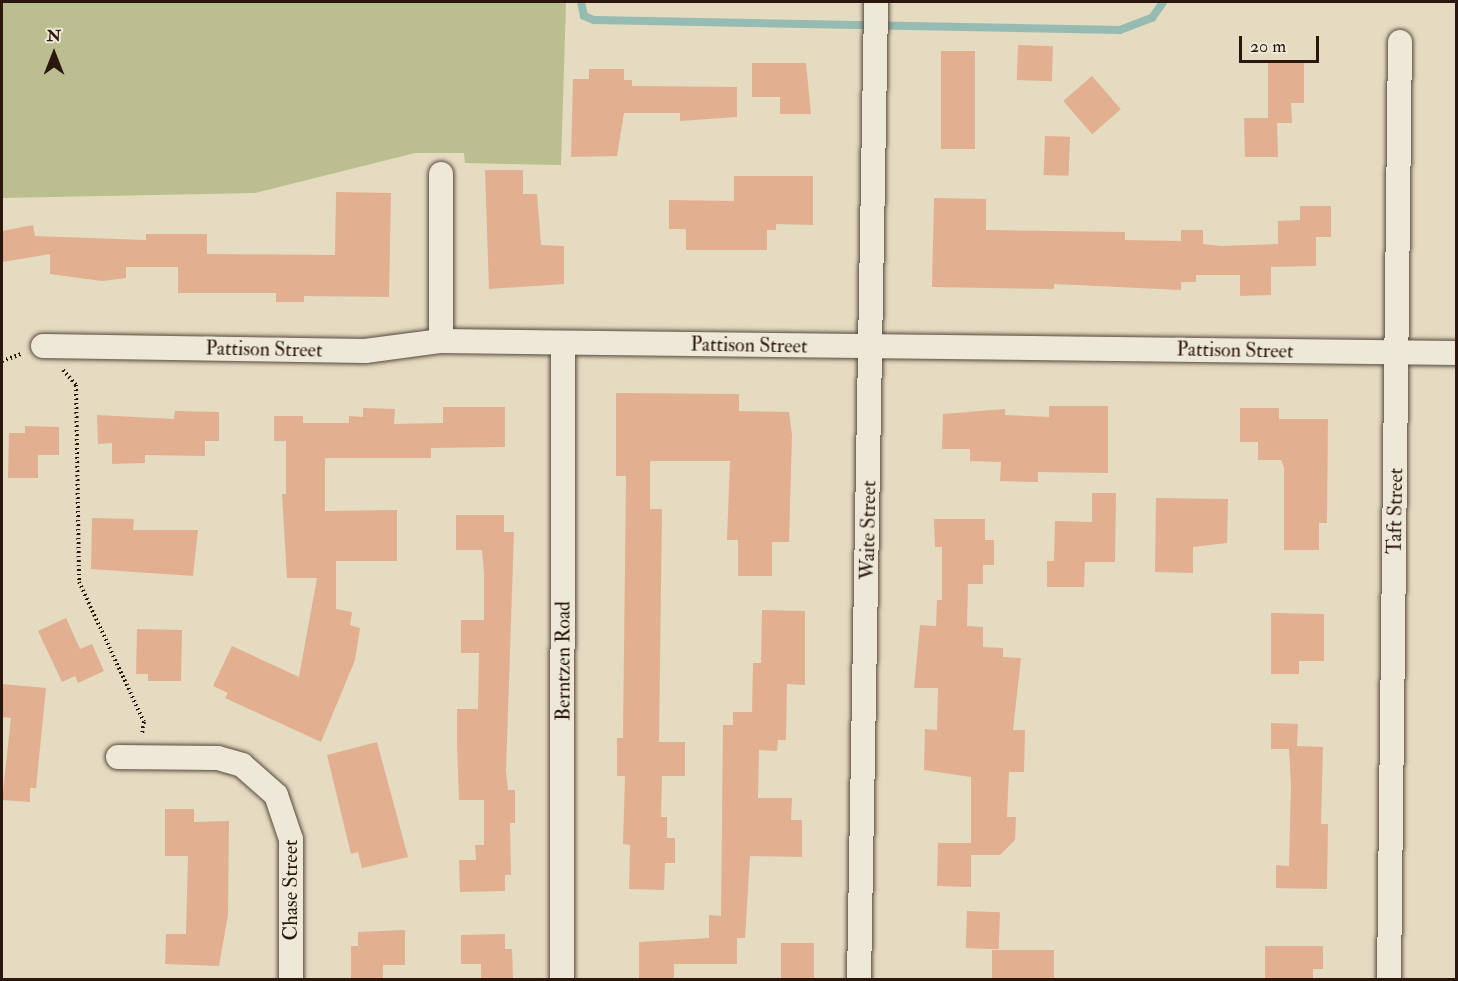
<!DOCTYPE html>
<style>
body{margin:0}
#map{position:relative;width:1458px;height:981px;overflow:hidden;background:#e4dbc1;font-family:"IM FELL Double Pica",serif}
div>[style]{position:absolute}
.green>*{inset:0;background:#bbbe8e}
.stream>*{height:8px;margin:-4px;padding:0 4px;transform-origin:4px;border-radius:4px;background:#95bbb2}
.building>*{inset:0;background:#e2af90;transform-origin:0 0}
.path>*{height:4px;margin-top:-2px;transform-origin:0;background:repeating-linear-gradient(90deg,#2b170e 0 1.5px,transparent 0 4.5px)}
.roads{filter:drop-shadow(0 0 2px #59483b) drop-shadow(0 0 2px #59483b)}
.street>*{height:24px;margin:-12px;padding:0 12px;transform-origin:12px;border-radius:12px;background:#ede8d7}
span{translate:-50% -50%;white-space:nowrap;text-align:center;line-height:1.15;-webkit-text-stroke:5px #ede8d7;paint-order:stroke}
.street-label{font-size:20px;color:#2b170e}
.frame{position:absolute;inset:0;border:3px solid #2b170e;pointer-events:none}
.north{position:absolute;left:24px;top:24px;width:60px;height:60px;-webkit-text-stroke:4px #ede8d7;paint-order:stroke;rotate:0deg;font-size:16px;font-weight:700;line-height:24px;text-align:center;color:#2b170e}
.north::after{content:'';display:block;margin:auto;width:21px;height:27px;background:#2b170e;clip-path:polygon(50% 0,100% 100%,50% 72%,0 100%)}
.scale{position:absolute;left:1239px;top:36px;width:80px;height:27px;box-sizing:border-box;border:3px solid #2b170e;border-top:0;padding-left:8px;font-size:18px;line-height:21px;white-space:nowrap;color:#2b170e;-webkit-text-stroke:4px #ede8d7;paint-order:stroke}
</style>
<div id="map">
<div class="green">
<i style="clip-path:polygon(2px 2px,566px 2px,561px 165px,465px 163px,464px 153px,415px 153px,255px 193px,2px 198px)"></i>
</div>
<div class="stream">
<i style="left:581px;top:2px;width:14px;rotate:78deg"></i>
<i style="left:584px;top:16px;width:11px;rotate:22deg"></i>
<i style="left:594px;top:20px;width:526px;rotate:1.09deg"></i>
<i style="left:1120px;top:30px;width:34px;rotate:-21deg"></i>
<i style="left:1152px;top:18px;width:19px;rotate:-55deg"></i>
</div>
<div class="building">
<i style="left:1018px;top:45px;width:35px;height:35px;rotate:2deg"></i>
<i style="left:941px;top:51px;width:34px;height:98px"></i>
<i style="clip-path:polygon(1304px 62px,1304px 103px,1291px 103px,1292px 123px,1277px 123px,1278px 157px,1245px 157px,1244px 118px,1268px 118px,1268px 63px)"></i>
<i style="clip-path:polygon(752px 63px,806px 63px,811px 114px,780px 114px,780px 97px,752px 97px)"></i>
<i style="clip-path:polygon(589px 69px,624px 69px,624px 80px,632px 80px,632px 86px,737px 87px,737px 117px,680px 121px,680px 113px,624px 113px,617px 156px,571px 157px,573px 79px,589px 79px)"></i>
<i style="left:1092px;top:76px;width:44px;height:38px;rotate:49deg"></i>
<i style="left:1045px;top:136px;width:25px;height:39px;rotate:2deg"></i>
<i style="clip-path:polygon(485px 170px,523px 170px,523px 194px,537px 194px,541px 245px,564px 246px,564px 284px,489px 289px)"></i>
<i style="clip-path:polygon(734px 176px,813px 176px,813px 225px,776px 224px,776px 230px,767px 230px,767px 250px,686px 250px,686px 229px,669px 229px,669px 200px,734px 201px)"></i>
<i style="clip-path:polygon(336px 192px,391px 193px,389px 297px,304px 296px,304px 302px,276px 302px,276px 293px,178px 293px,178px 267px,126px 267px,126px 278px,102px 281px,50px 274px,50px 254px,2px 262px,2px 231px,33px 225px,35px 236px,146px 240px,146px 234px,207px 234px,207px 254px,335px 255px)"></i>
<i style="clip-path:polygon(934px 198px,986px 199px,986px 230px,1125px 232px,1125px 240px,1181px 241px,1181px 230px,1203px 230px,1203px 244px,1221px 246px,1278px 244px,1278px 221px,1300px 220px,1300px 206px,1331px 206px,1331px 237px,1316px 237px,1316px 266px,1271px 267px,1271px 295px,1240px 296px,1240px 275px,1196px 275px,1196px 282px,1181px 282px,1181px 290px,1054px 284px,1054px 289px,932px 287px)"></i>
<i style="clip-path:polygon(616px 393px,739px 394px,739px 411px,789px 412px,792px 435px,789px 542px,772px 542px,772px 576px,738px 576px,738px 540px,727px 540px,730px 461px,650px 461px,650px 509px,662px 509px,659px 742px,685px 742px,685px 776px,662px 776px,661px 817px,667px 817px,667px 838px,675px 838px,675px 863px,665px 863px,664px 890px,629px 889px,630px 845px,623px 844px,625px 776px,617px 776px,617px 738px,623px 738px,626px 476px,616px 476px)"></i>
<i style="clip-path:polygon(1049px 406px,1108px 406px,1108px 473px,1038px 472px,1038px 482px,1000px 481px,1001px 462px,970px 461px,970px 449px,942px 449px,943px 414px,1005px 409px,1005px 415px,1049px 417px)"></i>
<i style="clip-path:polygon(443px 407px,505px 407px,505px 447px,431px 448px,431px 458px,325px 458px,325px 511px,397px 510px,397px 561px,336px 561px,336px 609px,352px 612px,350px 625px,360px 628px,355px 660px,321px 742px,225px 698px,228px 693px,213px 686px,232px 646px,299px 677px,317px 578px,287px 578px,282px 494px,286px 494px,286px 441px,274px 441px,274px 416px,303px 416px,303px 423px,349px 423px,349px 416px,363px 417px,363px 408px,395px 409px,394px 424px,443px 423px)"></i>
<i style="clip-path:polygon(1240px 408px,1279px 408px,1279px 419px,1328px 419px,1327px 523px,1319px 523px,1319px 550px,1284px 550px,1284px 467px,1281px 460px,1258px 460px,1258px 442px,1240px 442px)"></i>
<i style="clip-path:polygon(175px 411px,219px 412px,219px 441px,205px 441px,205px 456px,145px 455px,145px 463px,112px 464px,112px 443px,98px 444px,97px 415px,174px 419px)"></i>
<i style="clip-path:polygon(25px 426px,59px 427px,59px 455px,38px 455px,38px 478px,8px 478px,9px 433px,25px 433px)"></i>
<i style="clip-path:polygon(1092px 493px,1116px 493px,1115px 562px,1085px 562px,1084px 587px,1047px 587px,1047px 561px,1054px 561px,1055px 521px,1092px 522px)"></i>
<i style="clip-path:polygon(1156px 498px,1228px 499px,1227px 543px,1193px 547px,1193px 573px,1155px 572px)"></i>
<i style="clip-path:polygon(456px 515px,504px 515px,504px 532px,514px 532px,506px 771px,508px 790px,515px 790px,515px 823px,510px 823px,511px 875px,505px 875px,505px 891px,460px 892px,459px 860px,476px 860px,475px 845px,484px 845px,484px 800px,459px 800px,457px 743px,457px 709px,478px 709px,479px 653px,461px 653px,461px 620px,484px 620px,484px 573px,482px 550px,456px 550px)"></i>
<i style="clip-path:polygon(92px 518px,134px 519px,133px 530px,198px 530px,193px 576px,91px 569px)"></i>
<i style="clip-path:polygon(934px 519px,985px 519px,985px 540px,994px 540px,994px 565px,983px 565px,983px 584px,968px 584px,967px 626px,983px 627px,983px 647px,1003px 648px,1003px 657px,1021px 658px,1013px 730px,1025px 730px,1024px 772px,1009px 772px,1007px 817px,1016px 817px,1015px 840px,1000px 855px,971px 855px,971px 887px,937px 886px,938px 843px,971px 843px,971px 777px,924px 770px,925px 729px,937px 730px,938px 688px,914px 688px,920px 625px,936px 626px,937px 600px,942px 600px,942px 547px,935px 547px)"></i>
<i style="clip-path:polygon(762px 610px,805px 611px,805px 685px,787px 684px,786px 740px,778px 740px,777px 751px,759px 750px,758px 798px,792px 798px,791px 820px,802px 820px,802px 857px,750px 856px,745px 938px,737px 938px,737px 964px,674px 964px,674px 980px,639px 980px,639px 942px,709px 938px,709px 915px,721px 916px,723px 725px,733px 725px,733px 712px,752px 712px,753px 663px,761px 663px)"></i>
<i style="clip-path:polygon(1271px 613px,1324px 614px,1324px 661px,1299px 661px,1299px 674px,1271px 674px)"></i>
<i style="clip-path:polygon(66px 618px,80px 649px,92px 644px,104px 671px,78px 683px,75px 676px,62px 682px,38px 631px)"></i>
<i style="clip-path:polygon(137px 629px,182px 630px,181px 681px,148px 681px,148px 674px,136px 674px)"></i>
<i style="clip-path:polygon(2px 684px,46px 688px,36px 788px,30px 788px,30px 802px,2px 800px,11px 718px,2px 717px)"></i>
<i style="clip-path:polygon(1271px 723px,1298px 724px,1297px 746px,1323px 747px,1321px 824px,1328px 824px,1327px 889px,1276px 888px,1276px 865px,1289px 866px,1291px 785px,1289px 749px,1271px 749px)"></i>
<i style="clip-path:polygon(377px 742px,408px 857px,362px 868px,358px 852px,351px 854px,327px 755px)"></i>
<i style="clip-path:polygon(165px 809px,194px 809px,194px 822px,229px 821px,228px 915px,219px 966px,165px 964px,166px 934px,186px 934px,188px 856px,165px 856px)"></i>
<i style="left:967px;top:911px;width:33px;height:37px;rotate:2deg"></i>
<i style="clip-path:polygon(405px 930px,405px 965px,383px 965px,383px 980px,351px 980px,351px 946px,358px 946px,358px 932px)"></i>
<i style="clip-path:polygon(505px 934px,505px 949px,512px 949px,513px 979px,481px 980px,481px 964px,461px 964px,461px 935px)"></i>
<i style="left:781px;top:943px;width:33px;height:37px"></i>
<i style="clip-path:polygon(1265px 946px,1323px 946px,1323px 969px,1313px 969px,1313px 980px,1265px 980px)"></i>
<i style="left:992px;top:950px;width:62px;height:30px"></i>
</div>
<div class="path">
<i style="left:2px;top:361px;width:20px;rotate:-20deg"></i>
<i style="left:63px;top:370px;width:20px;rotate:49deg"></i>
<i style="left:76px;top:385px;width:197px;rotate:89.1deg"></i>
<i style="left:79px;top:582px;width:154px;rotate:65.1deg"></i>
<i style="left:144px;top:722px;width:11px;rotate:100deg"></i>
</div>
<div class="roads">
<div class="street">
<i style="left:441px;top:341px;width:167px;rotate:-90deg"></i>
<i style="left:43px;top:346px;width:322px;rotate:0.9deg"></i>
<i style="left:365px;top:351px;width:77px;rotate:-7.5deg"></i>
<i style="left:441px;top:341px;width:1015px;rotate:0.68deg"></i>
<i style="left:118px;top:757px;width:100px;rotate:0.6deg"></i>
<i style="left:218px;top:758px;width:25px;rotate:16deg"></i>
<i style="left:242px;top:765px;width:45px;rotate:41.4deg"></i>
<i style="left:276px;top:795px;width:46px;rotate:71.2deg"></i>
<i style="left:291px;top:839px;width:141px;rotate:90deg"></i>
<i style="left:562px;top:980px;width:637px;rotate:-89.91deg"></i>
<i style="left:859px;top:980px;width:978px;rotate:-89deg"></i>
<i style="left:1389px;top:980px;width:938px;rotate:-89.33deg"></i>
</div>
</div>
<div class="street-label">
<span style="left:749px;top:345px;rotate:1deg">Pattison Street</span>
<span style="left:264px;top:349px;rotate:1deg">Pattison Street</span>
<span style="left:1235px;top:350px;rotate:1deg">Pattison Street</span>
<span style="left:1395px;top:511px;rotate:-89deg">Taft Street</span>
<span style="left:868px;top:530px;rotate:-89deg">Waite Street</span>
<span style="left:563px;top:661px;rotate:-90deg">Berntzen Road</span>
<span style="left:290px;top:890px;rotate:-90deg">Chase Street</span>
</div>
<div class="frame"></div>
<div class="north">N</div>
<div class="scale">20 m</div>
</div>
